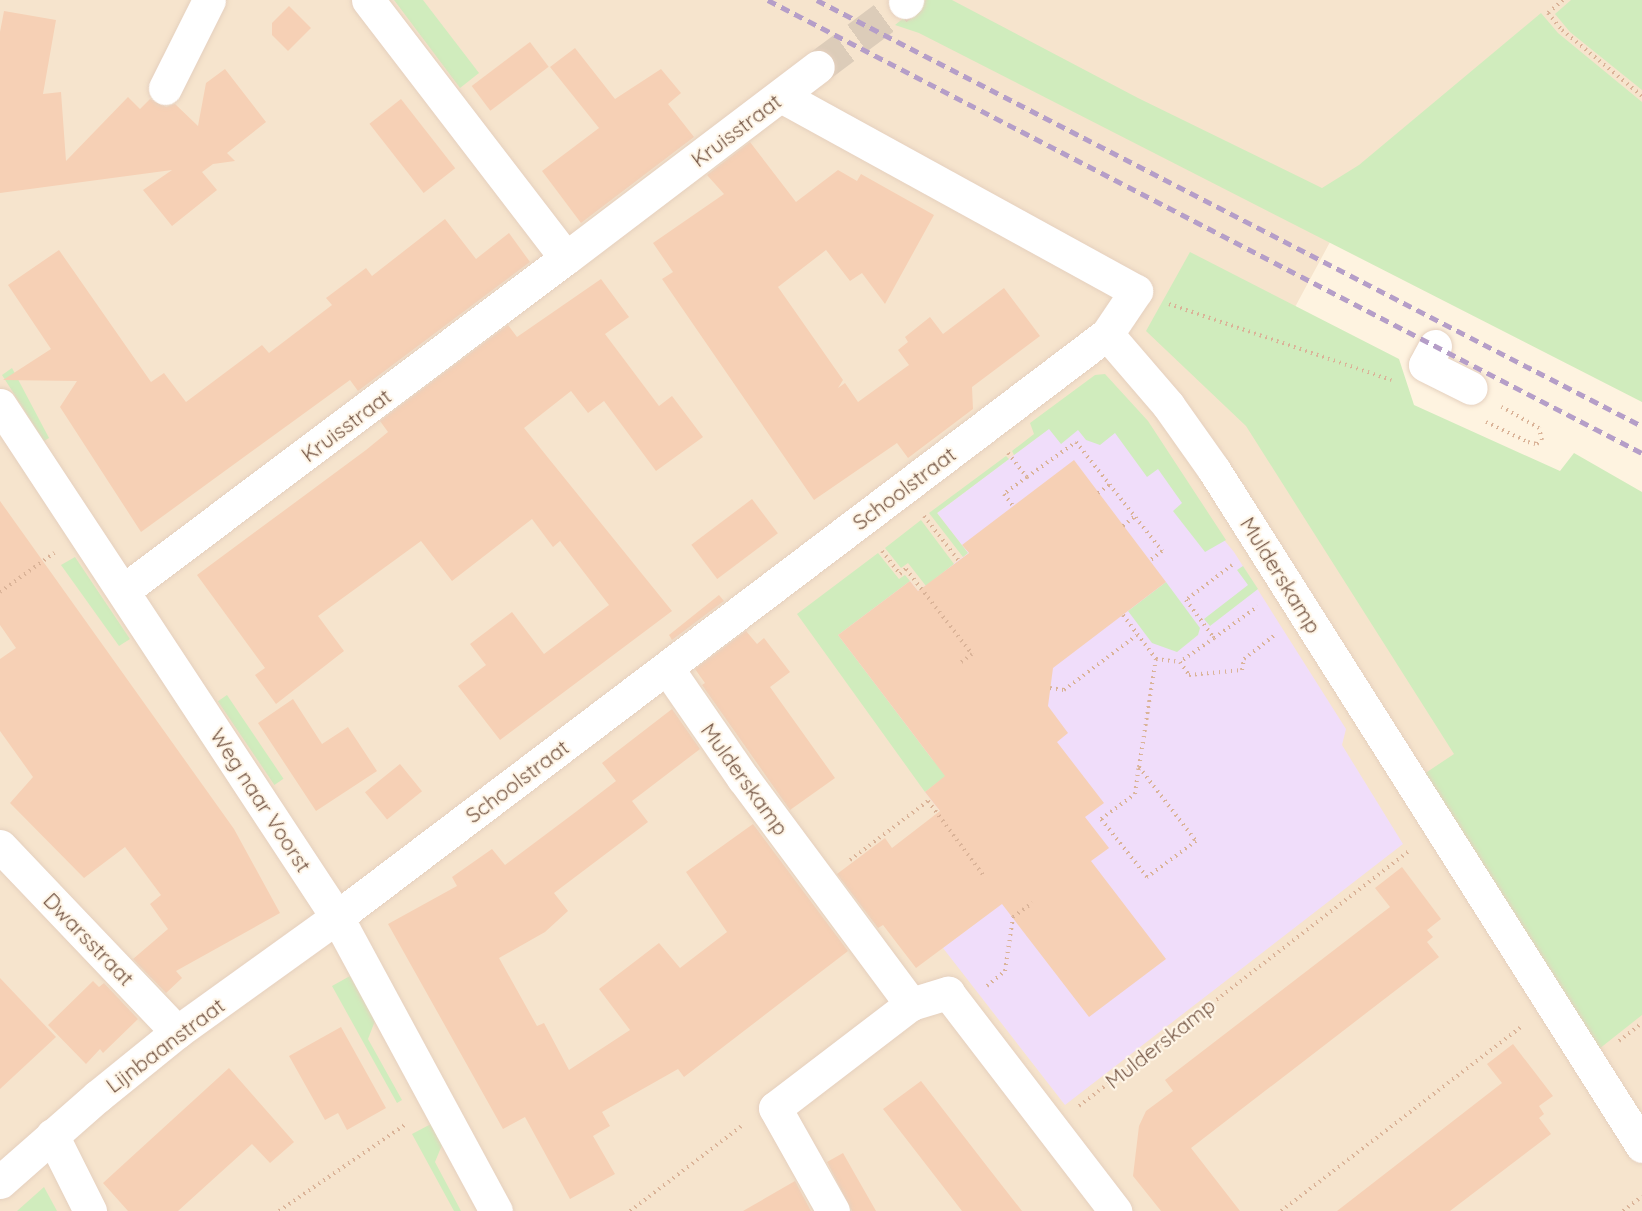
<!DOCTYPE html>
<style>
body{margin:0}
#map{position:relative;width:1642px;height:1211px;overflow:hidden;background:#fef3e0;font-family:Quicksand,sans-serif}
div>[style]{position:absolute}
.residential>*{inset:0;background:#f6e4cd}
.education>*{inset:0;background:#f0ddfa}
.green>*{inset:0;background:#d0ecbd;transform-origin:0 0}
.building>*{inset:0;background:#f6d0b5;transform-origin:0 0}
.minor-tunnel>*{height:33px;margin-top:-16.5px;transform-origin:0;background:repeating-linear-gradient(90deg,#dcccb9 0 33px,transparent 0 49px)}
.path>*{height:4px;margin-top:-2px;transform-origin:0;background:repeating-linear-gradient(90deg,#dab398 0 1.5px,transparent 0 6px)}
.roads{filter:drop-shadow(0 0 2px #e5d0be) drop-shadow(0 0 2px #e5d0be)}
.minor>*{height:33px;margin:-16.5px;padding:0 16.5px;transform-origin:16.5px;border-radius:16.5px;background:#fff}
.rail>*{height:4.5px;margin-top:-2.25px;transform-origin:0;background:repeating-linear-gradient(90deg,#b59ec8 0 9px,transparent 0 15px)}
span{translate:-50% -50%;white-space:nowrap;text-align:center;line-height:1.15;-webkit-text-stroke:4.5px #fff6e8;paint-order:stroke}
.street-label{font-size:21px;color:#765745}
</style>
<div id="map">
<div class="residential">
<i style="clip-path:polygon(0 0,1642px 0,1642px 109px,1365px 177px,1245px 400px,1642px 924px,1642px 1211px,0 1211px)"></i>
</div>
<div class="education">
<i style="clip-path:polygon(1100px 390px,1234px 552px,1346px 729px,1342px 745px,1403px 844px,1065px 1105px,943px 948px,997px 907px,951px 825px,925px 792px,950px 773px,933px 760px,838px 635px,910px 581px,918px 591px,968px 553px,937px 513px)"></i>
</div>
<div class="green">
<i style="clip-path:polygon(394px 0,423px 0,479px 73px,460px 88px)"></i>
<i style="clip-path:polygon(926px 0,952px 0,1138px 98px,1322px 188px,1359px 165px,1541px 13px,1558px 33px,1642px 102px,1642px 402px,919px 33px,895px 25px)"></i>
<i style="clip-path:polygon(1571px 0,1642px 0,1642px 90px,1570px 32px,1555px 14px)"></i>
<i style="clip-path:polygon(1190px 252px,1399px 359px,1414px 405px,1560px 471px,1574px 453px,1642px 492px,1642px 1015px,1599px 1049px,1424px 774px,1454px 754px,1246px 426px,1146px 331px)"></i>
<i style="clip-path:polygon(12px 368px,49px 438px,44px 441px,2px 375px)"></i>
<i style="clip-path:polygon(1105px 374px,1148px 421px,1226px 540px,1205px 552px,1173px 511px,1182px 503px,1158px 469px,1147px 477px,1115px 433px,1100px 445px,1086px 440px,1078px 430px,1061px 444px,1049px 429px,1014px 455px,1012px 451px,1034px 434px,1030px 423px,1095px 375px)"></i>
<i style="clip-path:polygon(1006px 456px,1009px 459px,937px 513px,968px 553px,963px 557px,929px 513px)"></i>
<i style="clip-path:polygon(921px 520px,954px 564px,926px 586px,908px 563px,901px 568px,885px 548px)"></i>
<i style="clip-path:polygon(878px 553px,899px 579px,905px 575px,910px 581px,838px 635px,932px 759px,950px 773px,925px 792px,797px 614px)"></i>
<i style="clip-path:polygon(75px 557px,130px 639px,119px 646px,61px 565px)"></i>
<i style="clip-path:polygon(1243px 566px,1258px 589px,1210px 626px,1204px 619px,1248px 585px,1237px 570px)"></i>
<i style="clip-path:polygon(1166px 582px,1200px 628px,1198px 635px,1177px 652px,1152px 643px,1128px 611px)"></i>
<i style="left:227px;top:695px;width:101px;height:11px;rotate:56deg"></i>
<i style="clip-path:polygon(350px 976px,375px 1021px,368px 1039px,402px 1100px,397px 1103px,332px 986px)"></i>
<i style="clip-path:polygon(431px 1124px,442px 1145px,435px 1162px,461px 1211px,454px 1211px,412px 1134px)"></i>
<i style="clip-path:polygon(44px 1187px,57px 1211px,17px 1211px)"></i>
</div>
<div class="building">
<i style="clip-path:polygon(289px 6px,311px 28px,288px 51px,272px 35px,272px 23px)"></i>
<i style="clip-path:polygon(4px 11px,56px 20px,43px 94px,61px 92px,66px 161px,128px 97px,140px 109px,150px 99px,166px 107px,175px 104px,198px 126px,206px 83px,225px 69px,266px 122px,227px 153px,235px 161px,213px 164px,202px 172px,217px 190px,172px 226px,143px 190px,172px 170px,0 193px,0 32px)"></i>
<i style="left:530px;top:42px;width:31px;height:73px;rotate:53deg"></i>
<i style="clip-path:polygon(575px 48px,615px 99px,661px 69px,681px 93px,668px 104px,694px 137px,581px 223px,542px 171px,599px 128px,550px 67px)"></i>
<i style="left:401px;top:99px;width:88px;height:40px;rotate:52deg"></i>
<i style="clip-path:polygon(750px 142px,796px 202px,838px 170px,857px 181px,861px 174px,934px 215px,885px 304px,862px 273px,850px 281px,826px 250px,778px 287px,843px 380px,838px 388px,845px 383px,858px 402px,909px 365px,898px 350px,908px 342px,905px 337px,930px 317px,943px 334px,1004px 288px,1040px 336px,972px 387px,973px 409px,908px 458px,897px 443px,814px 500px,662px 279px,673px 272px,653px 243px,724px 194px,707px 175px)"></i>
<i style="clip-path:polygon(445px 219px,476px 259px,509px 233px,530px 262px,358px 391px,350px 380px,141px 532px,60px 407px,77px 381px,3px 380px,51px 349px,8px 285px,59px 250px,151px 382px,164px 373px,186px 402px,262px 345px,269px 353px,332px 305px,326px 298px,366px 268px,372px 276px)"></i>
<i style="clip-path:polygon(601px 279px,629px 317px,605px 334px,659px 406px,672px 396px,703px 437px,656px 471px,604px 401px,588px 413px,571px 391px,524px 428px,672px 611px,500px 740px,458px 686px,486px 665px,470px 644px,512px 612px,544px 654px,609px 605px,560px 541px,553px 547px,532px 519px,452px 581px,421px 541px,318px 616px,344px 651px,276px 704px,255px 675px,265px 668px,197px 575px,366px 450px,388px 432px,380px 421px,508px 325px,517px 337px)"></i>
<i style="clip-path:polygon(1074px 460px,1166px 582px,1053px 668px,1048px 706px,1068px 733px,1057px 742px,1104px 803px,1085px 817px,1109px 848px,1091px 861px,1166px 959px,1089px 1017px,1002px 904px,916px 968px,883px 925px,878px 928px,837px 874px,885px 838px,892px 848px,940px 811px,925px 792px,945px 776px,838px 635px,910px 581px,918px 591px,969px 553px,962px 545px)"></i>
<i style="left:752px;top:499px;width:43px;height:76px;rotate:53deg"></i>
<i style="clip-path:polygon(0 501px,234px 829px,280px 913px,176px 971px,182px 978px,166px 993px,133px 959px,168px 929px,150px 904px,161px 895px,125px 847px,84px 878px,10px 803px,33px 777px,0 731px,0 659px,16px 648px,0 625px)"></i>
<i style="clip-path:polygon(719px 595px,724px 601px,672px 640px,669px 635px)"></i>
<i style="clip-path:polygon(746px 631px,757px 644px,764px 638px,790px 672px,770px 687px,835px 778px,790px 810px,702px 685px,705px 683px,695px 669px)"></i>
<i style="clip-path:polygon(293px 699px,322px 744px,348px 727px,377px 771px,316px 811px,258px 723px)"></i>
<i style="clip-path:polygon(672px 709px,700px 749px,632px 801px,648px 822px,554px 893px,568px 911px,545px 932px,499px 958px,537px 1026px,544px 1023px,569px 1070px,630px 1030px,599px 989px,659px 943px,680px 968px,727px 932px,686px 872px,753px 824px,848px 951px,684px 1077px,678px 1069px,602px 1112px,610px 1126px,593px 1136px,615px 1174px,570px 1199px,525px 1117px,503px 1129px,388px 924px,457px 886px,452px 877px,492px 849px,505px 865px,577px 811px,616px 781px,602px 763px)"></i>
<i style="left:400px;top:764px;width:35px;height:45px;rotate:51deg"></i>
<i style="clip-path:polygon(1402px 867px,1441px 919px,1427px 930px,1433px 937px,1427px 942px,1439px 957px,1191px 1148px,1240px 1211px,1161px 1211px,1133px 1176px,1139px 1126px,1146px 1111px,1173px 1091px,1165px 1080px,1390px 907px,1375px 888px)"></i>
<i style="clip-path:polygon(0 978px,56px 1037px,0 1089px)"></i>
<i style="clip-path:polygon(93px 981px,99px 987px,104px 983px,138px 1019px,103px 1053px,100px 1049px,86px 1064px,48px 1025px)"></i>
<i style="clip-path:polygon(341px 1027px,386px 1108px,347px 1130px,338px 1113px,325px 1120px,289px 1056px)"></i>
<i style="clip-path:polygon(1513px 1044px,1553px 1096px,1539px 1106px,1544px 1114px,1539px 1118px,1551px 1134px,1450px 1211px,1337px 1211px,1502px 1083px,1487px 1064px)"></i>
<i style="clip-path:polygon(229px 1068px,294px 1142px,270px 1163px,252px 1144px,178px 1211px,128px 1211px,103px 1183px)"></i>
<i style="clip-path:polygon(921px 1081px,986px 1165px,1022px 1211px,962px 1211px,883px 1109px)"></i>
<i style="clip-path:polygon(843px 1153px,856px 1176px,876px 1211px,852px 1211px,827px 1162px)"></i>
<i style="clip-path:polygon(795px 1181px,811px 1211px,743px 1211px)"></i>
</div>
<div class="minor-tunnel">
<i style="left:818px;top:67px;width:109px;rotate:-36.8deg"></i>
</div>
<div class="path">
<i style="left:1563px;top:0;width:20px;rotate:139deg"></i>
<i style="left:1548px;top:13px;width:22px;rotate:51deg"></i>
<i style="left:1562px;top:30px;width:104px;rotate:39.5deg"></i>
<i style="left:1169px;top:304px;width:235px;rotate:18.9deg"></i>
<i style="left:1486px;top:422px;width:47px;rotate:25.5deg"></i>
<i style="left:1528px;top:442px;width:9px;rotate:13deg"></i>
<i style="left:1537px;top:444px;width:6px;rotate:-39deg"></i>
<i style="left:1542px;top:440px;width:12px;rotate:-104deg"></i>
<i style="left:1539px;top:428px;width:43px;rotate:-150.4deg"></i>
<i style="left:1008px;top:453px;width:31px;rotate:52deg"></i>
<i style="left:1027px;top:477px;width:29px;rotate:144deg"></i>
<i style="left:1004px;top:494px;width:15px;rotate:53deg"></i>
<i style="left:1027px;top:477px;width:60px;rotate:-35.5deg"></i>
<i style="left:1076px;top:442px;width:139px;rotate:51.7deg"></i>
<i style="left:1162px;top:551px;width:16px;rotate:142deg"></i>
<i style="left:1098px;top:493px;width:14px;rotate:-36deg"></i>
<i style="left:924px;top:516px;width:57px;rotate:52.1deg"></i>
<i style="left:1123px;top:526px;width:16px;rotate:-40deg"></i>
<i style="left:882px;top:551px;width:29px;rotate:52deg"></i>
<i style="left:900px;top:574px;width:8px;rotate:-40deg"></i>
<i style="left:906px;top:569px;width:108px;rotate:52.2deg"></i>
<i style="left:972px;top:654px;width:15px;rotate:143deg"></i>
<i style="left:1232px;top:565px;width:58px;rotate:142.7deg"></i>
<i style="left:1186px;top:600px;width:47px;rotate:53.6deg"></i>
<i style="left:1214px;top:638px;width:54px;rotate:-36deg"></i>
<i style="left:0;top:592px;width:67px;rotate:-35.8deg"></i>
<i style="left:1123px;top:615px;width:55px;rotate:53.1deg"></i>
<i style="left:1156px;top:659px;width:24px;rotate:7deg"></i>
<i style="left:1214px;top:638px;width:42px;rotate:144.8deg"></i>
<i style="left:1180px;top:662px;width:16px;rotate:55deg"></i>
<i style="left:1189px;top:675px;width:53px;rotate:-5.4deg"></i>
<i style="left:1242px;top:670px;width:11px;rotate:-80deg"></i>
<i style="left:1244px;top:659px;width:39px;rotate:-38deg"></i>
<i style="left:1050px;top:688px;width:14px;rotate:8deg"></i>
<i style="left:1064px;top:690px;width:91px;rotate:-37deg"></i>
<i style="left:1139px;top:767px;width:93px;rotate:52.4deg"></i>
<i style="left:1196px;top:841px;width:61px;rotate:143.7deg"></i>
<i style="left:1147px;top:877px;width:74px;rotate:-128.4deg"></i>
<i style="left:1101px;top:819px;width:42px;rotate:-36.3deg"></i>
<i style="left:1135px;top:794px;width:27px;rotate:-82deg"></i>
<i style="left:1139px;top:767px;width:109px;rotate:-81.1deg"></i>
<i style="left:850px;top:860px;width:98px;rotate:-37.1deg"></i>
<i style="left:928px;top:801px;width:94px;rotate:53.3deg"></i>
<i style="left:987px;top:986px;width:23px;rotate:-40deg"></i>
<i style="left:1005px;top:971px;width:55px;rotate:-81.6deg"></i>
<i style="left:1013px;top:917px;width:24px;rotate:-36deg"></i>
<i style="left:1619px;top:1041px;width:29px;rotate:-38deg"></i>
<i style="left:1079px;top:1106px;width:418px;rotate:-37.7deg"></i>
<i style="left:279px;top:1211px;width:154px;rotate:-34.4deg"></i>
<i style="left:630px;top:1211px;width:142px;rotate:-37.3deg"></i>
<i style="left:1281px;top:1211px;width:305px;rotate:-37.5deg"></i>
<i style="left:1623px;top:1211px;width:24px;rotate:-38deg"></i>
</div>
<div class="roads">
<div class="minor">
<i style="left:368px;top:0;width:325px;rotate:52.5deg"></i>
<i style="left:566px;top:258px;width:316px;rotate:-37.2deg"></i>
<i style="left:905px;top:2px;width:3px;rotate:-45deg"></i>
<i style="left:165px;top:88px;width:98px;rotate:-63.4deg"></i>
<i style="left:1107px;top:334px;width:94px;rotate:49.3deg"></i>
<i style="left:1168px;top:405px;width:80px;rotate:54.7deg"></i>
<i style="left:1214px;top:470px;width:800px;rotate:57.66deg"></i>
<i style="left:1435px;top:346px;width:21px;rotate:118deg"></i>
<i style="left:1425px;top:365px;width:51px;rotate:26.6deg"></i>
<i style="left:0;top:405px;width:613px;rotate:56.65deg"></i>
<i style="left:337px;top:917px;width:334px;rotate:61.6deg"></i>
<i style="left:124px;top:590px;width:553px;rotate:-36.91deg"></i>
<i style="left:667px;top:668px;width:134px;rotate:55.4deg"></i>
<i style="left:743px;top:778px;width:282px;rotate:53.4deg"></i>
<i style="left:911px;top:1004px;width:171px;rotate:142.6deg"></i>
<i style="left:775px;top:1108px;width:118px;rotate:60.6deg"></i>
<i style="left:0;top:846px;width:257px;rotate:46.4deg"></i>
<i style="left:911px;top:1004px;width:39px;rotate:-17deg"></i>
<i style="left:948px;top:993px;width:275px;rotate:52.5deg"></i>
<i style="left:52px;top:1135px;width:85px;rotate:63.4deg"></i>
<i style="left:0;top:1182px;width:130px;rotate:-41.3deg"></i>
<i style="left:98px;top:1096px;width:102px;rotate:-39deg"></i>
<i style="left:177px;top:1032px;width:197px;rotate:-35.7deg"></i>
<i style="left:337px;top:917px;width:966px;rotate:-37.13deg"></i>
<i style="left:1107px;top:334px;width:52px;rotate:-56deg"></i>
<i style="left:1136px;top:291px;width:405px;rotate:-151.2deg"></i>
</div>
</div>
<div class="rail">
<i style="left:768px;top:0;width:984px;rotate:27.4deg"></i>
<i style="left:817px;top:0;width:928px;rotate:27.31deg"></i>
</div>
<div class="street-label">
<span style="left:736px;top:130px;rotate:-37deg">Kruisstraat</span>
<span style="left:346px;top:425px;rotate:-37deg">Kruisstraat</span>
<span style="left:904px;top:488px;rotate:-37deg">Schoolstraat</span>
<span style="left:1281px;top:575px;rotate:58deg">Mulderskamp</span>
<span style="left:745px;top:779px;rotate:54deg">Mulderskamp</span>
<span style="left:517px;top:781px;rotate:-37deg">Schoolstraat</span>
<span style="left:261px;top:800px;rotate:57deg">Weg naar Voorst</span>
<span style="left:89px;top:939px;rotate:46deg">Dwarsstraat</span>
<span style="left:1160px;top:1043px;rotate:-38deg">Mulderskamp</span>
<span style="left:165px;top:1045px;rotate:-37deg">Lijnbaanstraat</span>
</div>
</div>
